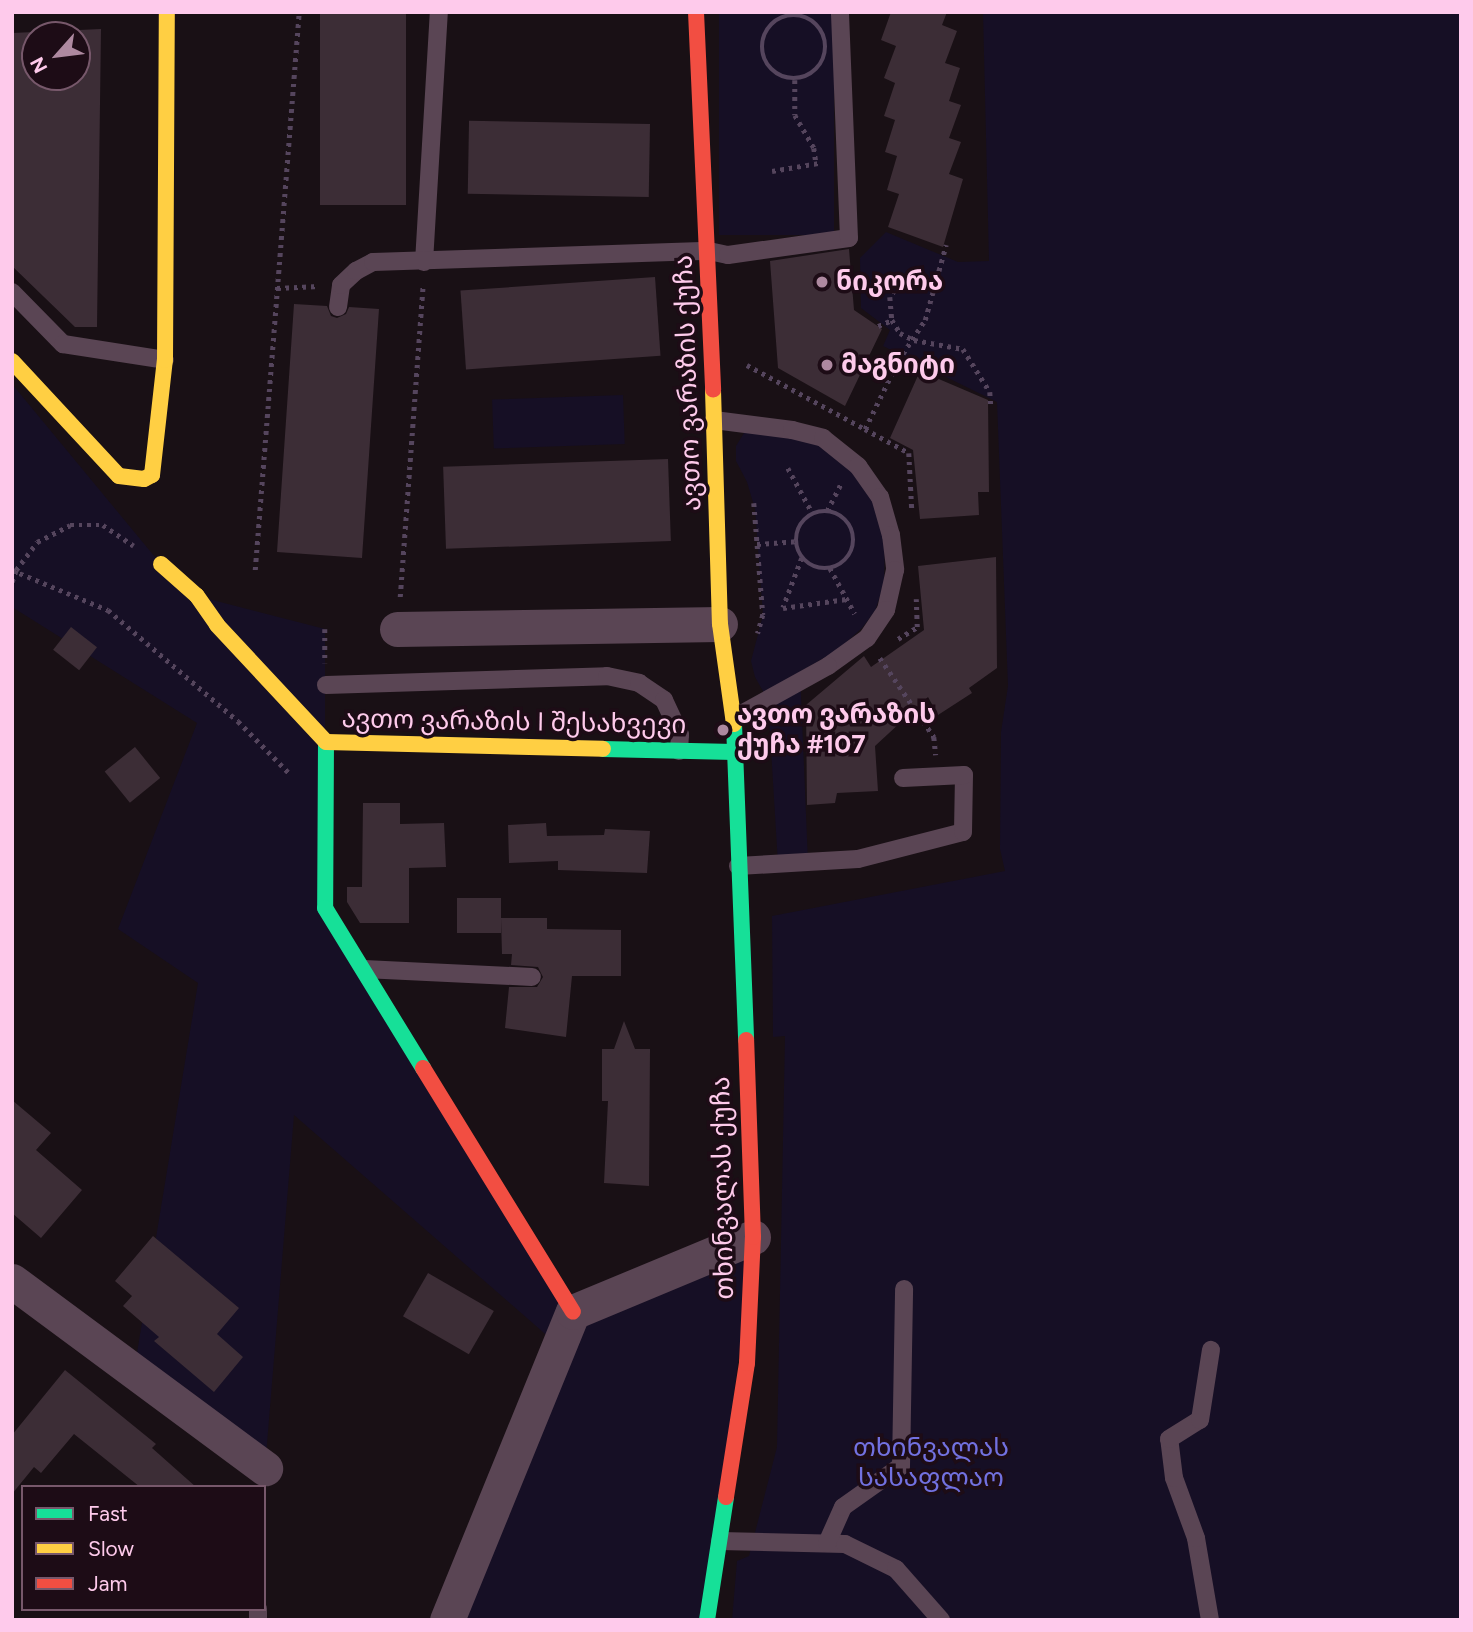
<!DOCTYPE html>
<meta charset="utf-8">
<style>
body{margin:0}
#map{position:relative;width:1473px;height:1632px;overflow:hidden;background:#191015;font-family:Figtree,"Noto Sans Georgian",sans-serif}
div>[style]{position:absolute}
.green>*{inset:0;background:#160f25;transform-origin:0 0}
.building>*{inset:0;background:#3c2d36;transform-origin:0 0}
.path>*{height:4.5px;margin-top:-2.25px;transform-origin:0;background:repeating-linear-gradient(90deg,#55455d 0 3.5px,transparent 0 8.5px)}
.path>.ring{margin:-2.25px;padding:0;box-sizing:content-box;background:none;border:4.5px solid #55455d;border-radius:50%}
.lane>*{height:18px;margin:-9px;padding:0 9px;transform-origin:9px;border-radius:9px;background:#5a4554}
.street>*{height:35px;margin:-17.5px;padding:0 17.5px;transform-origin:17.5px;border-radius:17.5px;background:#5a4554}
.fast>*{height:16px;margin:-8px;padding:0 8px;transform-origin:8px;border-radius:8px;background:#16e098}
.slow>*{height:16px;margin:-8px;padding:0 8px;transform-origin:8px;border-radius:8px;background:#ffcf43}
.jam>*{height:16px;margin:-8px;padding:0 8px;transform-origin:8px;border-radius:8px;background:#f24e42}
.dots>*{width:19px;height:19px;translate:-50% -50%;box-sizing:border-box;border:4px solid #1d0c16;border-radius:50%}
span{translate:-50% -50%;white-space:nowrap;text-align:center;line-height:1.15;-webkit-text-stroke:7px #1d0c16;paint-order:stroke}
.poi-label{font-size:26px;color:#fecaeb;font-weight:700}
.left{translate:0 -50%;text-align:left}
.street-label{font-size:26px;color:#fecaeb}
.park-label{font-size:26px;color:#7271e0}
.frame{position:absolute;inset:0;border:14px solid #fecaeb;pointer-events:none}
.legend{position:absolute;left:21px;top:1485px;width:245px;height:126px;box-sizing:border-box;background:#1d0c16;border:2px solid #77586b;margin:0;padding:9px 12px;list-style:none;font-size:21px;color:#fecaeb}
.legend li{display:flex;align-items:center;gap:14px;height:35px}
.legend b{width:35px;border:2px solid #77586b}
.north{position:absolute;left:21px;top:21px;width:70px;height:70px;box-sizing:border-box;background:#1d0c16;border:2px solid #77586b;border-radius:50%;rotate:242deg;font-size:19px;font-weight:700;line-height:28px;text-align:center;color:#fecaeb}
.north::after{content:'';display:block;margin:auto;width:24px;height:32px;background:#ae89a0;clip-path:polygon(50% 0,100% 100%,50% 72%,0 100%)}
</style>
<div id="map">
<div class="green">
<i style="left:719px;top:12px;width:115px;height:223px"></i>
<i style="clip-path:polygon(983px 12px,1461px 12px,1461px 1620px,732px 1620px,737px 1561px,749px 1556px,777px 1447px,785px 1036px,773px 1037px,772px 916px,1005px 871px,1000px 849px,1001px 732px,1008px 686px,997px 402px,883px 346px,890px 330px,861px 308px,860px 258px,886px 232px,958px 262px,989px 261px)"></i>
<i style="clip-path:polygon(12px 384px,169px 574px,197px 596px,325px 629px,325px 908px,573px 1311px,753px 1237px,707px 1620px,447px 1620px,559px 1346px,294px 1115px,265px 1468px,134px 1371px,198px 983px,118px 929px,197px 723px,12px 607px)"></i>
<i style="left:623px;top:395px;width:49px;height:131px;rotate:88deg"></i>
<i style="clip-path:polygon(751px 429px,817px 443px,850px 467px,875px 501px,885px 535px,884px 584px,875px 611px,862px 628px,839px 649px,800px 672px,808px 862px,778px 864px,768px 700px,755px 677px,751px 661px,763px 615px,755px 509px,747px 482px,736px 461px,736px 446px,744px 433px)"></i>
</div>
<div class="building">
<i style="left:320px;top:12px;width:86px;height:193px"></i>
<i style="clip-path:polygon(891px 12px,947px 12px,942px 25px,957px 31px,945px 63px,960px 68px,949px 101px,961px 105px,949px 138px,961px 142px,949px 174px,963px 179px,943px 247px,888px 227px,899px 194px,887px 190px,897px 156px,885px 152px,895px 120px,884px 116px,895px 83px,884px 78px,896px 46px,881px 40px)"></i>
<i style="clip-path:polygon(evenodd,101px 29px,97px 327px,75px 327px,12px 266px,12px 33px,101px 29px,35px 35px,77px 35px,77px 77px,35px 77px,35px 35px)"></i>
<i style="left:650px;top:124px;width:73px;height:181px;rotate:91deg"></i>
<i style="clip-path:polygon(849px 249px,854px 310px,882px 329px,845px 406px,778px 368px,770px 261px)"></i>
<i style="left:655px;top:277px;width:79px;height:195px;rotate:86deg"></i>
<i style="clip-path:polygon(294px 304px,327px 306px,331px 316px,337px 318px,346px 314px,349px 307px,379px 309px,362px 558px,277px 552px)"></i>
<i style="clip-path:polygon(920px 371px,988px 400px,989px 492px,978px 492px,979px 515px,920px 519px,913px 450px,890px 438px)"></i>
<i style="left:668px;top:459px;width:82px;height:225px;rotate:88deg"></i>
<i style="clip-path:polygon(996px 557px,997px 668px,969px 688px,972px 693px,938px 715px,928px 697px,875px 746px,878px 791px,837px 793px,835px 803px,807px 805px,806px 705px,864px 656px,871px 667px,924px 630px,918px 566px)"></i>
<i style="left:71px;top:627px;width:33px;height:29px;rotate:38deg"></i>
<i style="left:135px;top:747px;width:40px;height:39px;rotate:51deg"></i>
<i style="clip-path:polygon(363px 803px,400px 803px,400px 824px,444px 823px,446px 867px,409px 868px,409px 923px,360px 923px,347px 902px,347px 887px,362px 887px)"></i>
<i style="clip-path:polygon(546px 823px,547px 836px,604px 835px,605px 829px,650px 831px,647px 873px,558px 870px,558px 861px,509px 863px,508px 825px)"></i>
<i style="left:457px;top:898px;width:44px;height:35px"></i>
<i style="clip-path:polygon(501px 918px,547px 918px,547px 929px,621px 930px,621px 976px,572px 976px,566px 1037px,505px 1028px,509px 987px,537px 987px,543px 977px,538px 967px,511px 965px,512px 954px,502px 954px)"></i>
<i style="clip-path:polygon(624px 1021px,635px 1049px,650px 1049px,649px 1186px,604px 1183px,608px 1101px,602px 1101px,602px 1049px,614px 1049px)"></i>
<i style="clip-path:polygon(12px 1100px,51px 1133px,36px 1150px,82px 1190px,41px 1238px,12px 1213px)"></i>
<i style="clip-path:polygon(153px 1236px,239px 1308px,217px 1334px,243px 1357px,214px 1392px,154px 1341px,159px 1337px,123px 1306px,132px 1296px,115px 1281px)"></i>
<i style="left:428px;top:1273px;width:76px;height:50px;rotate:30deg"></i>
<i style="clip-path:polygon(65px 1370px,156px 1444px,152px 1448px,196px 1487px,140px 1487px,74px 1434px,41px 1473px,34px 1467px,12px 1494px,12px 1435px)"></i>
</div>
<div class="path">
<i class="ring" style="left:762px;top:15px;width:59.5px;height:59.5px"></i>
<i style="left:795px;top:80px;width:35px;rotate:90deg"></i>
<i style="left:795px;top:115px;width:38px;rotate:60deg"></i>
<i style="left:814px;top:148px;width:15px;rotate:82deg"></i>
<i style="left:772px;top:171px;width:48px;rotate:-9.7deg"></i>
<i style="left:935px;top:284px;width:25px;rotate:-173deg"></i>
<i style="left:910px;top:281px;width:10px;rotate:163deg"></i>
<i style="left:900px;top:284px;width:16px;rotate:128deg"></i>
<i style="left:890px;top:297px;width:23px;rotate:85deg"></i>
<i style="left:892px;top:320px;width:15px;rotate:58deg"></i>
<i style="left:900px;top:333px;width:16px;rotate:27deg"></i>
<i style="left:914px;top:340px;width:50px;rotate:10.4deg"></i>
<i style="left:963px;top:349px;width:51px;rotate:57.9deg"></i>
<i style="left:990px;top:392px;width:14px;rotate:86deg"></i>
<i style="left:277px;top:288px;width:42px;rotate:-2.7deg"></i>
<i style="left:878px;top:326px;width:15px;rotate:-23deg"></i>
<i style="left:747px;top:365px;width:134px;rotate:28.5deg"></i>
<i style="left:865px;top:429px;width:76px;rotate:-64.1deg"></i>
<i style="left:898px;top:361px;width:49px;rotate:-56.6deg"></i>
<i style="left:925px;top:320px;width:78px;rotate:-74.4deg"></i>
<i style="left:865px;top:429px;width:50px;rotate:28.6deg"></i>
<i style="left:909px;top:453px;width:57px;rotate:87deg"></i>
<i style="left:788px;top:468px;width:52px;rotate:61.5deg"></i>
<i style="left:754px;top:503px;width:112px;rotate:85.4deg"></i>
<i style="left:763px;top:615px;width:19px;rotate:106deg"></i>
<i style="left:827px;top:511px;width:30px;rotate:-63deg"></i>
<i class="ring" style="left:796px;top:511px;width:53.5px;height:53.5px"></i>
<i style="left:757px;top:544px;width:39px;rotate:-4deg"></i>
<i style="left:802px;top:558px;width:53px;rotate:110.8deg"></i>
<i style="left:783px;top:608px;width:64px;rotate:-8.1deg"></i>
<i style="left:830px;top:568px;width:52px;rotate:61.5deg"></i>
<i style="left:12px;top:570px;width:104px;rotate:22.6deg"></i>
<i style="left:108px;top:610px;width:171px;rotate:40.5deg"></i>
<i style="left:238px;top:721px;width:74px;rotate:45.5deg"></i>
<i style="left:255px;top:570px;width:560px;rotate:-85.49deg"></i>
<i style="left:12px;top:582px;width:13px;rotate:-72deg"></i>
<i style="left:16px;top:570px;width:35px;rotate:-53deg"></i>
<i style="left:37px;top:542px;width:37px;rotate:-27deg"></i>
<i style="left:70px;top:525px;width:33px"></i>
<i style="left:103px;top:525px;width:37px;rotate:34deg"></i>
<i style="left:400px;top:597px;width:314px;rotate:-85.8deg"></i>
<i style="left:325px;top:629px;width:34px;rotate:90deg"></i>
<i style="left:898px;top:639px;width:22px;rotate:-32deg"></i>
<i style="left:917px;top:627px;width:28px;rotate:-92deg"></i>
<i style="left:880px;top:658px;width:96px;rotate:55.6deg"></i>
<i style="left:934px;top:737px;width:18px;rotate:84deg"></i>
</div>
<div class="lane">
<i style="left:424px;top:262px;width:250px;rotate:-86.6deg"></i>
<i style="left:12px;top:292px;width:73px;rotate:45.6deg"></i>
<i style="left:63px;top:344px;width:103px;rotate:8.9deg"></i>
<i style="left:338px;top:307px;width:22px;rotate:-82deg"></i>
<i style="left:341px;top:285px;width:21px;rotate:-43deg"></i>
<i style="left:356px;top:271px;width:19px;rotate:-28deg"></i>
<i style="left:373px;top:262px;width:336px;rotate:-1.9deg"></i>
<i style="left:709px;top:251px;width:19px;rotate:12deg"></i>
<i style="left:728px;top:255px;width:122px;rotate:-8deg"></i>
<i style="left:849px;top:238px;width:226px;rotate:-92.3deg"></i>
<i style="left:714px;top:420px;width:79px;rotate:7.3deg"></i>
<i style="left:792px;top:430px;width:32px;rotate:14deg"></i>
<i style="left:823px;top:438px;width:45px;rotate:38.7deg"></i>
<i style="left:858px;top:466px;width:38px;rotate:55deg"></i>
<i style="left:880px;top:497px;width:40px;rotate:74deg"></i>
<i style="left:891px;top:535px;width:35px;rotate:83deg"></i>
<i style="left:895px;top:570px;width:41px;rotate:102.7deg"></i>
<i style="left:886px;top:610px;width:34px;rotate:124deg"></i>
<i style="left:867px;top:638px;width:48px;rotate:144.3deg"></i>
<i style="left:828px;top:666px;width:107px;rotate:151deg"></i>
<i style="left:326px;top:685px;width:281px;rotate:-1.8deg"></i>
<i style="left:607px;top:676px;width:33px;rotate:12deg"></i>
<i style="left:639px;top:683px;width:30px;rotate:34deg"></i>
<i style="left:664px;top:700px;width:38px;rotate:65deg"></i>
<i style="left:680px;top:735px;width:16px;rotate:94deg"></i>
<i style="left:738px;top:866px;width:120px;rotate:-3.3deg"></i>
<i style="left:858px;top:859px;width:108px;rotate:-14.4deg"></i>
<i style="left:963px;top:832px;width:57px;rotate:-89deg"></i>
<i style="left:964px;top:775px;width:61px;rotate:177.2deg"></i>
<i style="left:364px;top:969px;width:168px;rotate:2.7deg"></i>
<i style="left:720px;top:1541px;width:125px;rotate:1.4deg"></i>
<i style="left:845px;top:1544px;width:57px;rotate:26.1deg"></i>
<i style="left:896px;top:1569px;width:68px;rotate:48.6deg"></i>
<i style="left:827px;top:1543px;width:39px;rotate:-66deg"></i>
<i style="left:843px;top:1507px;width:71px;rotate:-35.3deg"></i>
<i style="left:901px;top:1466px;width:177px;rotate:-89deg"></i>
<i style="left:258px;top:1620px;width:11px;rotate:-90deg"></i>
<i style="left:1210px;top:1620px;width:83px;rotate:-99.7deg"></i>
<i style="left:1196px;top:1538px;width:64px;rotate:-110.1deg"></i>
<i style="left:1174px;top:1478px;width:39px;rotate:-97deg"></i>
<i style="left:1169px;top:1439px;width:36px;rotate:-32deg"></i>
<i style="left:1200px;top:1420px;width:71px;rotate:-81.1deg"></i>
</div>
<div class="street">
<i style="left:397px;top:629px;width:323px;rotate:-0.9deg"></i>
<i style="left:12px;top:1281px;width:315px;rotate:36.5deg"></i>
<i style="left:447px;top:1620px;width:333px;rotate:-67.8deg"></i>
<i style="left:573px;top:1312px;width:195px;rotate:-22.6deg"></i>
</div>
<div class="fast">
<i style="left:734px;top:724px;width:316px;rotate:87.8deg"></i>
<i style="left:326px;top:742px;width:166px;rotate:90.3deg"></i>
<i style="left:325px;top:908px;width:188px;rotate:58.5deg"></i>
<i style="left:603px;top:749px;width:131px;rotate:1.3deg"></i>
<i style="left:707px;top:1620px;width:124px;rotate:-81.2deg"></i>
</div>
<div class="slow">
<i style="left:12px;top:361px;width:157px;rotate:47.1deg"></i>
<i style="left:119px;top:476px;width:25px;rotate:7deg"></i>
<i style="left:144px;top:479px;width:9px;rotate:-27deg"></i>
<i style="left:152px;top:475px;width:116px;rotate:-83.6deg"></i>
<i style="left:165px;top:360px;width:348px;rotate:-89.7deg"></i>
<i style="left:713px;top:390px;width:234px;rotate:88.3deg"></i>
<i style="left:720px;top:624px;width:101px;rotate:82deg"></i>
<i style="left:161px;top:564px;width:48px;rotate:41.6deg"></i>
<i style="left:197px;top:596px;width:35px;rotate:55deg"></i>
<i style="left:217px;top:625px;width:160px;rotate:47deg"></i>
<i style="left:326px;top:742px;width:277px;rotate:1.4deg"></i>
</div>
<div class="jam">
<i style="left:696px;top:12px;width:378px;rotate:87.4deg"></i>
<i style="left:423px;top:1068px;width:286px;rotate:58.4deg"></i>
<i style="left:726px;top:1497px;width:136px;rotate:-81.1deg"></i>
<i style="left:747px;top:1363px;width:126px;rotate:-87.3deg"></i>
<i style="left:753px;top:1237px;width:197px;rotate:-92deg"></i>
</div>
<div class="dots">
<i style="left:822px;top:282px;background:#ae89a0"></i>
<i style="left:827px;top:365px;background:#ae89a0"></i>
<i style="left:723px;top:730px;background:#ae89a0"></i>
</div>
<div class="poi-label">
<span class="left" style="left:836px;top:282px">ნიკორა</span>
<span class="left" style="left:841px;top:365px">მაგნიტი</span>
<span class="left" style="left:737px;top:730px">ავთო ვარაზის<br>ქუჩა #107</span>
</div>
<div class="street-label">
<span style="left:688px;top:383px;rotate:-92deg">ავთო ვარაზის ქუჩა</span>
<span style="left:514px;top:722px;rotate:1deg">ავთო ვარაზის I შესახვევი</span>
<span style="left:723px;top:1188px;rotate:-91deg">თხინვალას ქუჩა</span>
</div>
<div class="park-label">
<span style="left:931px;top:1463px">თხინვალას<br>სასაფლაო</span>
</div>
<div class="frame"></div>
<ul class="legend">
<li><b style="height:9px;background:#16e098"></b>Fast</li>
<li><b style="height:9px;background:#ffcf43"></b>Slow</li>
<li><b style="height:9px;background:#f24e42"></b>Jam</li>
</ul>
<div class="north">N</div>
</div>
